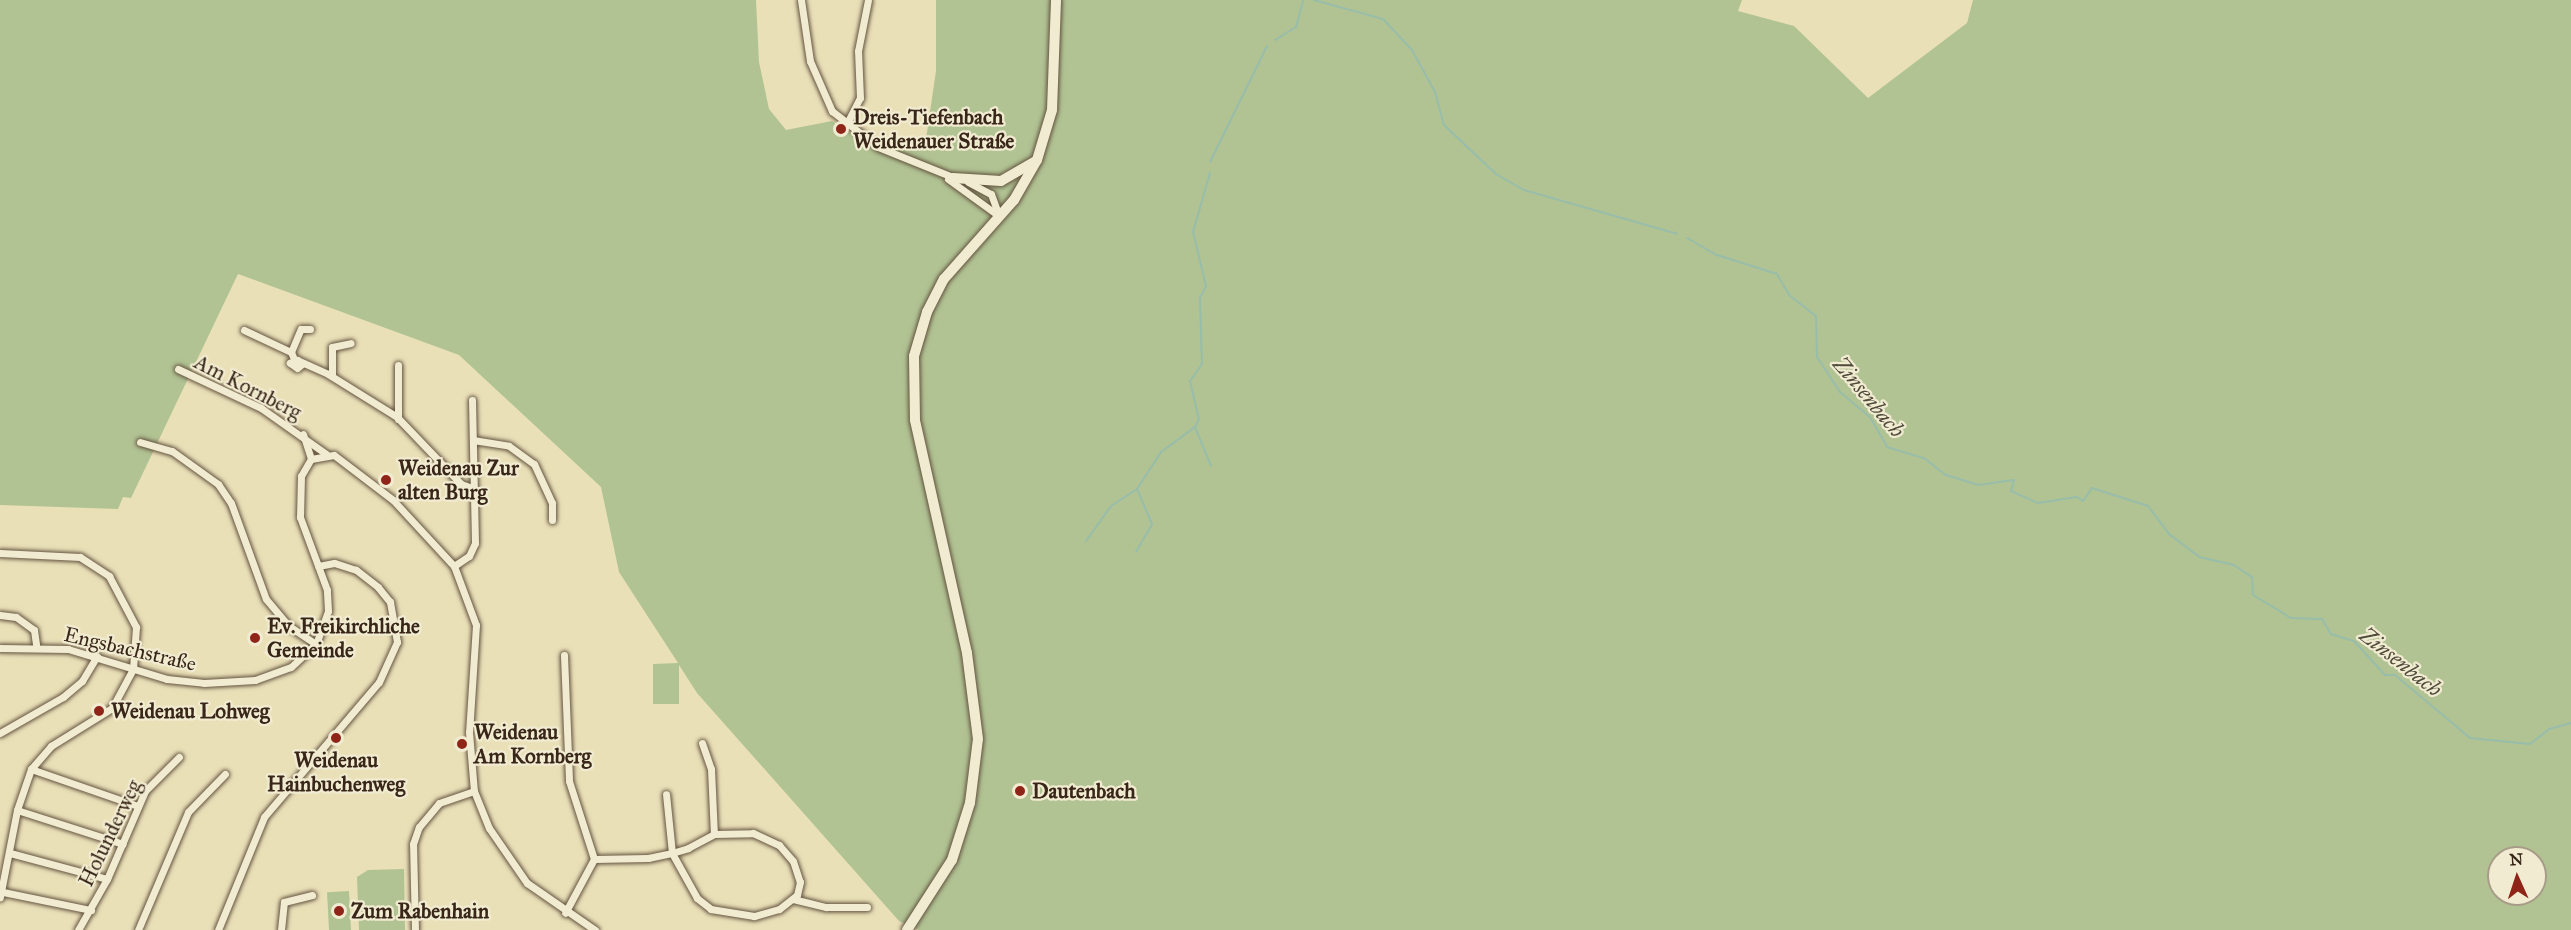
<!DOCTYPE html>
<meta charset="utf-8">
<style>
body{margin:0}
#map{position:relative;width:2571px;height:930px;overflow:hidden;background:#eae0b8;font-family:"IM FELL Great Primer",serif}
div>[style]{position:absolute}
.green>*{inset:0;background:#b1c393;transform-origin:0 0}
.stream>*{height:2px;margin:-1px;padding:0 1px;transform-origin:1px;border-radius:1px;background:#98bdaa}
.roads{filter:drop-shadow(0 0 2px #645440) drop-shadow(0 0 2px #645440)}
.street>*{height:7px;margin:-3.5px;padding:0 3.5px;transform-origin:3.5px;border-radius:3.5px;background:#f1ebd1}
.secondary>*{height:10px;margin:-5px;padding:0 5px;transform-origin:5px;border-radius:5px;background:#f1ebd1}
.dots>*{width:16px;height:16px;translate:-50% -50%;box-sizing:border-box;border:3px solid #f1ebd1;border-radius:50%}
span{translate:-50% -50%;white-space:nowrap;text-align:center;line-height:1.15;-webkit-text-stroke:4.5px #f1ebd1;paint-order:stroke}
.poi-label{font-size:21px;color:#382618;font-weight:700}
.left{translate:0 -50%;text-align:left}
.street-label{font-size:21px;color:#382618}
.water-label{font-size:22px;color:#504c3c;font-style:italic}
.north{position:absolute;left:2487px;top:846px;width:60px;height:60px;box-sizing:border-box;background:#f1ebd1;border:2px solid #a79c87;border-radius:50%;rotate:357deg;font-size:16px;font-weight:700;line-height:24px;text-align:center;color:#382618}
.north::after{content:'';display:block;margin:auto;width:21px;height:27px;background:#8f2418;clip-path:polygon(50% 0,100% 100%,50% 72%,0 100%)}
</style>
<div id="map">
<div class="green">
<i style="clip-path:polygon(evenodd,0 0,756px 0,759px 62px,769px 109px,786px 130px,832px 121px,865px 143px,926px 139px,936px 71px,936px 0,1742px 0,1738px 11px,1794px 26px,1868px 98px,1967px 23px,1973px 0,2571px 0,2571px 930px,919px 930px,899px 921px,697px 693px,679px 665px,679px 704px,653px 704px,653px 664px,678px 663px,619px 572px,601px 487px,459px 355px,238px 274px,131px 498px,123px 497px,118px 509px,0 505px,0 0,2499px 858px,2535px 858px,2535px 894px,2499px 894px,2499px 858px)"></i>
<i style="clip-path:polygon(404px 869px,405px 930px,359px 930px,357px 877px,368px 870px)"></i>
<i style="left:349px;top:891px;width:39px;height:22px;rotate:87deg"></i>
</div>
<div class="stream">
<i style="left:1314px;top:0;width:72px;rotate:15.4deg"></i>
<i style="left:1383px;top:19px;width:42px;rotate:46.9deg"></i>
<i style="left:1412px;top:50px;width:48px;rotate:61.3deg"></i>
<i style="left:1435px;top:92px;width:34px;rotate:75deg"></i>
<i style="left:1444px;top:125px;width:71px;rotate:43.3deg"></i>
<i style="left:1496px;top:174px;width:32px;rotate:30deg"></i>
<i style="left:1524px;top:190px;width:159px;rotate:16deg"></i>
<i style="left:1275px;top:40px;width:25px;rotate:-32deg"></i>
<i style="left:1296px;top:27px;width:28px;rotate:-75deg"></i>
<i style="left:1210px;top:162px;width:129px;rotate:-63.8deg"></i>
<i style="left:1210px;top:173px;width:61px;rotate:106.1deg"></i>
<i style="left:1193px;top:232px;width:56px;rotate:76.5deg"></i>
<i style="left:1206px;top:286px;width:13px;rotate:117deg"></i>
<i style="left:1200px;top:298px;width:66px;rotate:88.3deg"></i>
<i style="left:1202px;top:364px;width:21px;rotate:125deg"></i>
<i style="left:1190px;top:381px;width:39px;rotate:77deg"></i>
<i style="left:1199px;top:419px;width:9px;rotate:117deg"></i>
<i style="left:1195px;top:427px;width:42px;rotate:67.7deg"></i>
<i style="left:1687px;top:238px;width:34px;rotate:30deg"></i>
<i style="left:1717px;top:255px;width:63px;rotate:17.6deg"></i>
<i style="left:1777px;top:274px;width:24px;rotate:60deg"></i>
<i style="left:1789px;top:295px;width:34px;rotate:38deg"></i>
<i style="left:1816px;top:316px;width:41px;rotate:88.6deg"></i>
<i style="left:1817px;top:357px;width:42px;rotate:56.7deg"></i>
<i style="left:1840px;top:392px;width:39px;rotate:40deg"></i>
<i style="left:1870px;top:417px;width:34px;rotate:60deg"></i>
<i style="left:1887px;top:447px;width:39px;rotate:17deg"></i>
<i style="left:1924px;top:458px;width:28px;rotate:38deg"></i>
<i style="left:1946px;top:475px;width:34px;rotate:17deg"></i>
<i style="left:1978px;top:485px;width:36px;rotate:-8deg"></i>
<i style="left:2014px;top:480px;width:11px;rotate:105deg"></i>
<i style="left:2011px;top:491px;width:30px;rotate:24deg"></i>
<i style="left:2038px;top:503px;width:39px;rotate:-9deg"></i>
<i style="left:2077px;top:497px;width:7px;rotate:34deg"></i>
<i style="left:2083px;top:501px;width:16px;rotate:-55deg"></i>
<i style="left:2092px;top:488px;width:59px;rotate:17.8deg"></i>
<i style="left:2148px;top:506px;width:35px;rotate:53deg"></i>
<i style="left:2169px;top:534px;width:38px;rotate:37deg"></i>
<i style="left:2199px;top:557px;width:36px;rotate:13deg"></i>
<i style="left:2234px;top:565px;width:22px;rotate:34deg"></i>
<i style="left:2252px;top:577px;width:18px;rotate:87deg"></i>
<i style="left:2253px;top:595px;width:44px;rotate:31.2deg"></i>
<i style="left:2291px;top:618px;width:31px;rotate:2deg"></i>
<i style="left:2322px;top:619px;width:17px;rotate:59deg"></i>
<i style="left:2331px;top:634px;width:24px;rotate:17deg"></i>
<i style="left:2354px;top:641px;width:46px;rotate:47.6deg"></i>
<i style="left:2385px;top:675px;width:10px"></i>
<i style="left:2395px;top:675px;width:98px;rotate:40deg"></i>
<i style="left:2470px;top:738px;width:60px;rotate:5.7deg"></i>
<i style="left:2530px;top:744px;width:24px;rotate:-38deg"></i>
<i style="left:2549px;top:729px;width:23px;rotate:-15deg"></i>
<i style="left:1086px;top:541px;width:43px;rotate:-54.5deg"></i>
<i style="left:1111px;top:506px;width:31px;rotate:-33deg"></i>
<i style="left:1137px;top:489px;width:44px;rotate:-57deg"></i>
<i style="left:1161px;top:452px;width:42px;rotate:-36.3deg"></i>
<i style="left:1136px;top:552px;width:32px;rotate:-60deg"></i>
<i style="left:1152px;top:524px;width:38px;rotate:-113deg"></i>
</div>
<div class="roads">
<div class="street">
<i style="left:801px;top:0;width:62px;rotate:81.6deg"></i>
<i style="left:810px;top:61px;width:55px;rotate:66.3deg"></i>
<i style="left:832px;top:111px;width:58px;rotate:38deg"></i>
<i style="left:878px;top:147px;width:83px;rotate:21.9deg"></i>
<i style="left:846px;top:125px;width:30px;rotate:-63deg"></i>
<i style="left:860px;top:98px;width:47px;rotate:-92.4deg"></i>
<i style="left:858px;top:51px;width:52px;rotate:-78.9deg"></i>
<i style="left:948px;top:179px;width:63px;rotate:36deg"></i>
<i style="left:968px;top:182px;width:26px;rotate:28deg"></i>
<i style="left:991px;top:194px;width:23px;rotate:70deg"></i>
<i style="left:244px;top:330px;width:52px;rotate:25.1deg"></i>
<i style="left:291px;top:352px;width:8px;rotate:67deg"></i>
<i style="left:291px;top:352px;width:25px;rotate:-67deg"></i>
<i style="left:301px;top:329px;width:9px"></i>
<i style="left:302px;top:364px;width:6px;rotate:141deg"></i>
<i style="left:297px;top:368px;width:9px;rotate:-144deg"></i>
<i style="left:290px;top:363px;width:8px;rotate:-23deg"></i>
<i style="left:297px;top:360px;width:34px;rotate:24deg"></i>
<i style="left:328px;top:374px;width:81px;rotate:31.9deg"></i>
<i style="left:397px;top:417px;width:93px;rotate:46.3deg"></i>
<i style="left:461px;top:484px;width:15px;rotate:20deg"></i>
<i style="left:398px;top:365px;width:54px;rotate:90deg"></i>
<i style="left:178px;top:369px;width:92px;rotate:25.2deg"></i>
<i style="left:261px;top:408px;width:80px;rotate:35.3deg"></i>
<i style="left:332px;top:376px;width:29px;rotate:-90deg"></i>
<i style="left:332px;top:347px;width:19px;rotate:-12deg"></i>
<i style="left:303px;top:434px;width:26px;rotate:72deg"></i>
<i style="left:473px;top:440px;width:36px;rotate:9deg"></i>
<i style="left:509px;top:446px;width:31px;rotate:36deg"></i>
<i style="left:534px;top:464px;width:43px;rotate:65.2deg"></i>
<i style="left:552px;top:503px;width:17px;rotate:90deg"></i>
<i style="left:140px;top:442px;width:33px;rotate:16deg"></i>
<i style="left:172px;top:451px;width:57px;rotate:35.7deg"></i>
<i style="left:218px;top:484px;width:23px;rotate:56deg"></i>
<i style="left:231px;top:503px;width:102px;rotate:70deg"></i>
<i style="left:266px;top:599px;width:35px;rotate:50deg"></i>
<i style="left:289px;top:626px;width:32px;rotate:34deg"></i>
<i style="left:0;top:553px;width:80px;rotate:2.9deg"></i>
<i style="left:80px;top:557px;width:35px;rotate:33deg"></i>
<i style="left:109px;top:576px;width:58px;rotate:62.1deg"></i>
<i style="left:136px;top:627px;width:42px;rotate:94.1deg"></i>
<i style="left:133px;top:669px;width:44px;rotate:118.3deg"></i>
<i style="left:112px;top:708px;width:72px;rotate:148.1deg"></i>
<i style="left:51px;top:746px;width:30px;rotate:131deg"></i>
<i style="left:31px;top:769px;width:43px;rotate:108.9deg"></i>
<i style="left:17px;top:810px;width:89px;rotate:101.1deg"></i>
<i style="left:454px;top:566px;width:18px;rotate:-34deg"></i>
<i style="left:469px;top:556px;width:14px;rotate:-65deg"></i>
<i style="left:475px;top:543px;width:143px;rotate:-91.2deg"></i>
<i style="left:0;top:615px;width:16px;rotate:7deg"></i>
<i style="left:16px;top:617px;width:22px;rotate:36deg"></i>
<i style="left:34px;top:630px;width:15px;rotate:82deg"></i>
<i style="left:0;top:648px;width:68px;rotate:0.8deg"></i>
<i style="left:68px;top:649px;width:103px;rotate:16.9deg"></i>
<i style="left:167px;top:679px;width:37px;rotate:6deg"></i>
<i style="left:204px;top:683px;width:51px;rotate:-3.4deg"></i>
<i style="left:255px;top:680px;width:38px;rotate:-20deg"></i>
<i style="left:291px;top:667px;width:34px;rotate:-43deg"></i>
<i style="left:316px;top:644px;width:35px;rotate:-70deg"></i>
<i style="left:328px;top:611px;width:21px;rotate:-93deg"></i>
<i style="left:327px;top:590px;width:78px;rotate:-110.3deg"></i>
<i style="left:300px;top:517px;width:41px;rotate:-88.6deg"></i>
<i style="left:301px;top:476px;width:20px;rotate:-60deg"></i>
<i style="left:311px;top:459px;width:23px;rotate:-10deg"></i>
<i style="left:334px;top:455px;width:74px;rotate:37.3deg"></i>
<i style="left:393px;top:500px;width:90px;rotate:47.3deg"></i>
<i style="left:454px;top:566px;width:63px;rotate:69.6deg"></i>
<i style="left:476px;top:625px;width:107px;rotate:93.7deg"></i>
<i style="left:469px;top:732px;width:59px;rotate:85.2deg"></i>
<i style="left:474px;top:791px;width:40px;rotate:68deg"></i>
<i style="left:489px;top:828px;width:67px;rotate:55.4deg"></i>
<i style="left:527px;top:883px;width:83px;rotate:34.7deg"></i>
<i style="left:564px;top:655px;width:126px;rotate:87.7deg"></i>
<i style="left:569px;top:781px;width:82px;rotate:72.2deg"></i>
<i style="left:594px;top:859px;width:61px;rotate:118.2deg"></i>
<i style="left:0;top:733px;width:73px;rotate:-29.7deg"></i>
<i style="left:63px;top:697px;width:25px;rotate:-40deg"></i>
<i style="left:82px;top:681px;width:29px;rotate:-59deg"></i>
<i style="left:702px;top:743px;width:28px;rotate:71deg"></i>
<i style="left:711px;top:769px;width:65px;rotate:87.4deg"></i>
<i style="left:31px;top:769px;width:113px;rotate:19.1deg"></i>
<i style="left:17px;top:810px;width:111px;rotate:17.8deg"></i>
<i style="left:10px;top:853px;width:100px;rotate:15deg"></i>
<i style="left:594px;top:859px;width:54px;rotate:-1.1deg"></i>
<i style="left:648px;top:858px;width:25px;rotate:-12deg"></i>
<i style="left:672px;top:853px;width:17px;rotate:-17deg"></i>
<i style="left:688px;top:848px;width:30px;rotate:-28deg"></i>
<i style="left:714px;top:834px;width:39px;rotate:-1deg"></i>
<i style="left:753px;top:833px;width:29px;rotate:25deg"></i>
<i style="left:779px;top:845px;width:21px;rotate:49deg"></i>
<i style="left:793px;top:861px;width:22px;rotate:72deg"></i>
<i style="left:800px;top:882px;width:13px;rotate:103deg"></i>
<i style="left:797px;top:895px;width:23px;rotate:142deg"></i>
<i style="left:779px;top:909px;width:26px;rotate:164deg"></i>
<i style="left:754px;top:916px;width:44px;rotate:-170.8deg"></i>
<i style="left:711px;top:909px;width:18px;rotate:-142deg"></i>
<i style="left:697px;top:898px;width:51px;rotate:-119.1deg"></i>
<i style="left:672px;top:853px;width:59px;rotate:-95.8deg"></i>
<i style="left:3px;top:892px;width:90px;rotate:11.6deg"></i>
<i style="left:793px;top:899px;width:34px;rotate:14deg"></i>
<i style="left:826px;top:907px;width:41px"></i>
<i style="left:78px;top:930px;width:59px;rotate:-60.4deg"></i>
<i style="left:107px;top:879px;width:96px;rotate:-66.6deg"></i>
<i style="left:145px;top:791px;width:48px;rotate:-45deg"></i>
<i style="left:138px;top:930px;width:128px;rotate:-67deg"></i>
<i style="left:188px;top:812px;width:53px;rotate:-45.8deg"></i>
<i style="left:218px;top:930px;width:122px;rotate:-67.8deg"></i>
<i style="left:264px;top:817px;width:177px;rotate:-49.6deg"></i>
<i style="left:379px;top:682px;width:44px;rotate:-65.8deg"></i>
<i style="left:397px;top:642px;width:41px;rotate:-99.9deg"></i>
<i style="left:390px;top:602px;width:19px;rotate:-129deg"></i>
<i style="left:378px;top:587px;width:28px;rotate:-142deg"></i>
<i style="left:356px;top:570px;width:23px;rotate:-162deg"></i>
<i style="left:334px;top:563px;width:16px;rotate:169deg"></i>
<i style="left:281px;top:930px;width:28px;rotate:-84deg"></i>
<i style="left:284px;top:902px;width:29px;rotate:-14deg"></i>
<i style="left:415px;top:930px;width:86px;rotate:-91.3deg"></i>
<i style="left:413px;top:844px;width:18px;rotate:-71deg"></i>
<i style="left:419px;top:827px;width:31px;rotate:-50deg"></i>
<i style="left:439px;top:803px;width:37px;rotate:-19deg"></i>
</div>
<div class="secondary">
<i style="left:953px;top:178px;width:48px;rotate:3.6deg"></i>
<i style="left:1001px;top:181px;width:38px;rotate:-30deg"></i>
<i style="left:907px;top:930px;width:83px;rotate:-57.3deg"></i>
<i style="left:952px;top:860px;width:60px;rotate:-72.5deg"></i>
<i style="left:970px;top:803px;width:64px;rotate:-82.9deg"></i>
<i style="left:978px;top:739px;width:87px;rotate:-97.3deg"></i>
<i style="left:967px;top:653px;width:239px;rotate:-102.6deg"></i>
<i style="left:915px;top:420px;width:64px;rotate:-90.9deg"></i>
<i style="left:914px;top:356px;width:46px;rotate:-73.5deg"></i>
<i style="left:927px;top:312px;width:37px;rotate:-63deg"></i>
<i style="left:944px;top:279px;width:106px;rotate:-48.5deg"></i>
<i style="left:1014px;top:200px;width:46px;rotate:-60.1deg"></i>
<i style="left:1037px;top:160px;width:52px;rotate:-73.3deg"></i>
<i style="left:1052px;top:110px;width:110px;rotate:-87.9deg"></i>
</div>
</div>
<div class="dots">
<i style="left:841px;top:129px;background:#8f2418"></i>
<i style="left:386px;top:480px;background:#8f2418"></i>
<i style="left:255px;top:638px;background:#8f2418"></i>
<i style="left:99px;top:711px;background:#8f2418"></i>
<i style="left:336px;top:738px;background:#8f2418"></i>
<i style="left:462px;top:744px;background:#8f2418"></i>
<i style="left:1020px;top:791px;background:#8f2418"></i>
<i style="left:339px;top:911px;background:#8f2418"></i>
</div>
<div class="poi-label">
<span class="left" style="left:853px;top:129px">Dreis-Tiefenbach<br>Weidenauer Straße</span>
<span class="left" style="left:398px;top:480px">Weidenau Zur<br>alten Burg</span>
<span class="left" style="left:267px;top:638px">Ev. Freikirchliche<br>Gemeinde</span>
<span class="left" style="left:111px;top:711px">Weidenau Lohweg</span>
<span class="left" style="left:474px;top:744px">Weidenau<br>Am Kornberg</span>
<span style="left:336px;top:772px">Weidenau<br>Hainbuchenweg</span>
<span class="left" style="left:1032px;top:791px">Dautenbach</span>
<span class="left" style="left:351px;top:911px">Zum Rabenhain</span>
</div>
<div class="street-label">
<span style="left:248px;top:387px;rotate:27deg">Am Kornberg</span>
<span style="left:130px;top:649px;rotate:13deg">Engsbachstraße</span>
<span style="left:110px;top:833px;rotate:-64deg">Holunderweg</span>
</div>
<div class="water-label">
<span style="left:1869px;top:397px;rotate:50deg">Zinsenbach</span>
<span style="left:2401px;top:662px;rotate:38deg">Zinsenbach</span>
</div>
<div class="north">N</div>
</div>
